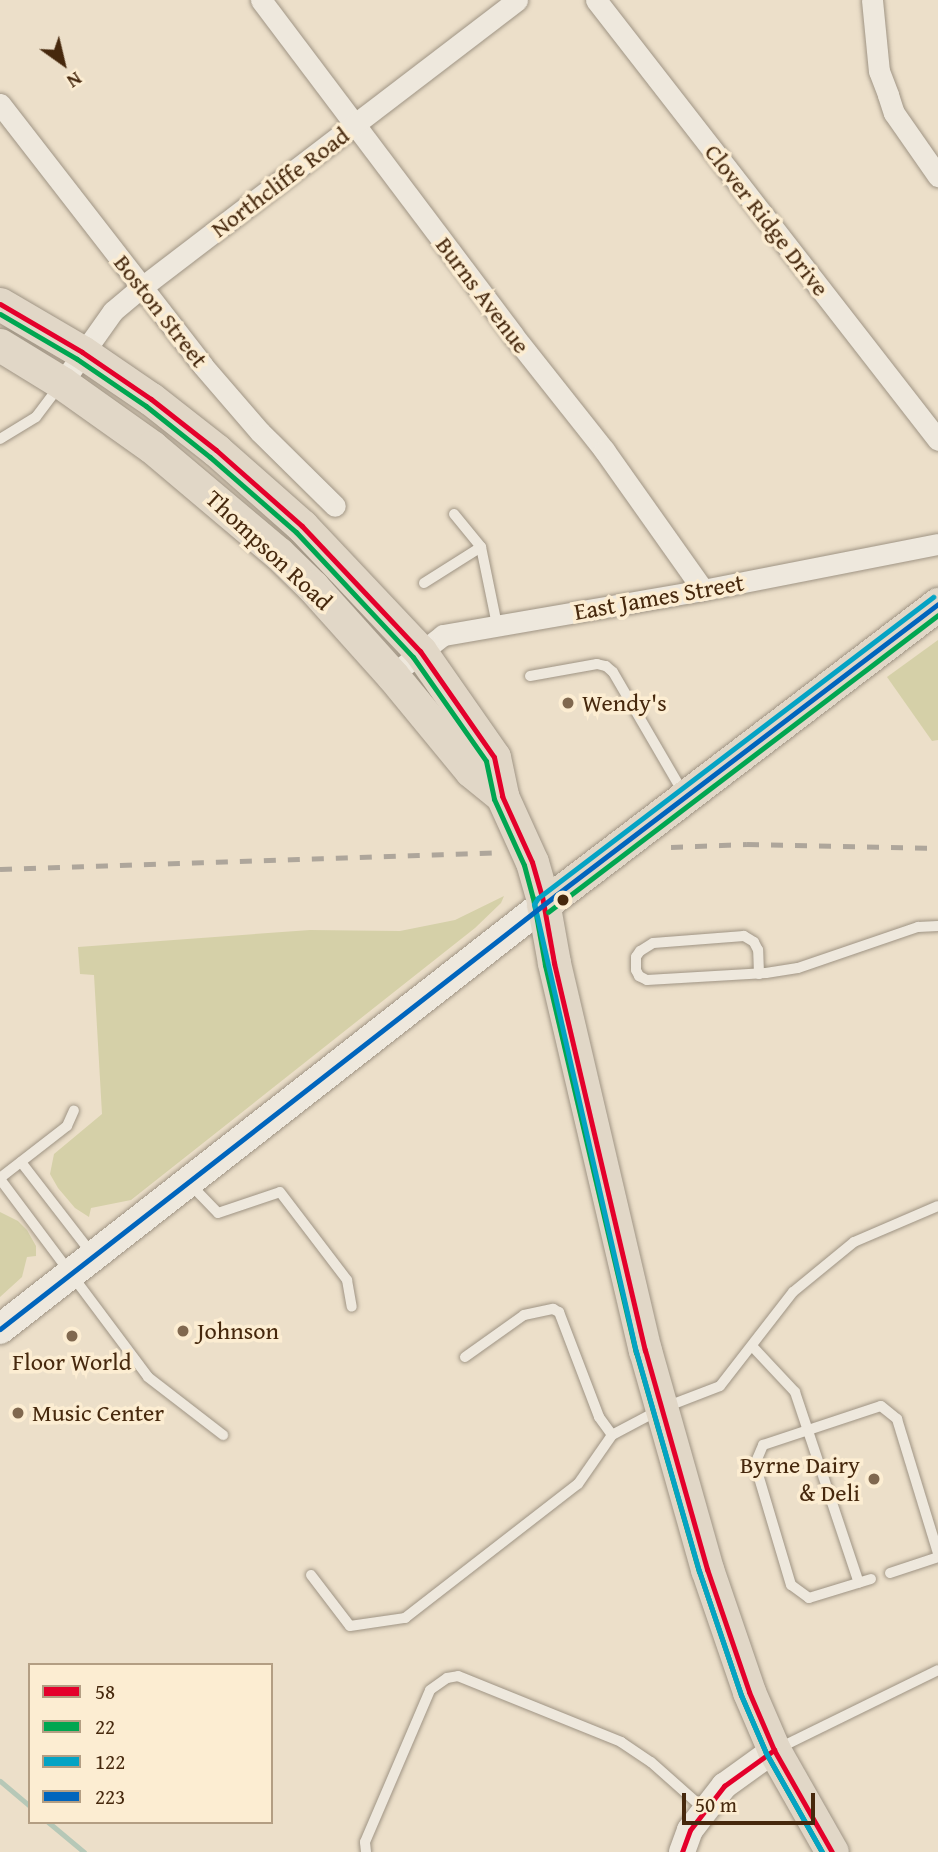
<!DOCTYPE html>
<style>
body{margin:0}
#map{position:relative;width:938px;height:1852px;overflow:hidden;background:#ecdfc9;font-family:"Gentium Book Plus",serif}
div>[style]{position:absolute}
.green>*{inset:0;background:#d5d0a8}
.stream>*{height:5px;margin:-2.5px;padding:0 2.5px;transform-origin:2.5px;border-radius:2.5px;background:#b6c8b7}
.roads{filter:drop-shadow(0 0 2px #9f9484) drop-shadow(0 0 2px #9f9484)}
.service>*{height:10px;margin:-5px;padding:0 5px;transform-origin:5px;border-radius:5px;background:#eee8dd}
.minor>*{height:21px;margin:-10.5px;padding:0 10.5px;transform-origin:10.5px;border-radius:10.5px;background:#eee8dd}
.tertiary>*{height:26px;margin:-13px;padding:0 13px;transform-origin:13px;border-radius:13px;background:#eee8dd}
.secondary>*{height:30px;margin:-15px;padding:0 15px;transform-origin:15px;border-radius:15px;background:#eee8dd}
.primary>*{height:33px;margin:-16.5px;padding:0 16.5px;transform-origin:16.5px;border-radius:16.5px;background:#e1d7c7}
.rail>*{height:5px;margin-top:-2.5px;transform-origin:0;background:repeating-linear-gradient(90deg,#aea69b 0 12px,transparent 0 24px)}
.bus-1>*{height:5px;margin:-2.5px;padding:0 2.5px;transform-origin:2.5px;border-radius:2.5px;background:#e4002b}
.bus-2>*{height:5px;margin:-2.5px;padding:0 2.5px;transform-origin:2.5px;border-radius:2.5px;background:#00a651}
.bus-3>*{height:5px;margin:-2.5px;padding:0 2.5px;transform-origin:2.5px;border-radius:2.5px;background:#04a3c4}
.bus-4>*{height:5px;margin:-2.5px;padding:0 2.5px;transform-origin:2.5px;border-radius:2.5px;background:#0065bd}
.dots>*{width:19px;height:19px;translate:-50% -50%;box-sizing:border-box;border:4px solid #fcedd2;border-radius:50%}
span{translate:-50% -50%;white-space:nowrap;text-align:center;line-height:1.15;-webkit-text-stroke:7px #fcedd2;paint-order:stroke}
.street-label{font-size:24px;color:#46280d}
.poi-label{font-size:24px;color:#46280d}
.left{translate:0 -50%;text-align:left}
.right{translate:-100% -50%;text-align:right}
.legend{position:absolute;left:28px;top:1663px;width:245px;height:161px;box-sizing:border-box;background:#fcedd2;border:2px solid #b39e83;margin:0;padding:9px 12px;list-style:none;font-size:21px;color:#46280d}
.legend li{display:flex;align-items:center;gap:14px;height:35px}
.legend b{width:35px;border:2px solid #b39e83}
.north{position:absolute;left:28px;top:28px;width:70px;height:70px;-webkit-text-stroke:5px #fcedd2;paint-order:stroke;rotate:146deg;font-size:19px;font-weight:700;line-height:28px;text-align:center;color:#46280d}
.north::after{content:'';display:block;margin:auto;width:24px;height:32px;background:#46280d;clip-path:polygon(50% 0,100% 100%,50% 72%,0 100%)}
.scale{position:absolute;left:682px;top:1793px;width:133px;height:32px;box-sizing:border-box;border:4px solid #46280d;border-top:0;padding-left:9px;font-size:21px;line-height:24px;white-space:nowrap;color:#46280d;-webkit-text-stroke:5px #fcedd2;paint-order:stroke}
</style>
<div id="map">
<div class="green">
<i style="clip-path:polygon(938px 640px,938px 740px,932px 741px,887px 677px)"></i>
<i style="clip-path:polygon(504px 896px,501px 903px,475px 928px,131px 1200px,91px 1208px,89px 1217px,75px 1208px,58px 1188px,50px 1174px,54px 1154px,102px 1114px,94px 975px,80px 974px,78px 947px,310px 930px,400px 931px,455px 920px)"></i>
<i style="clip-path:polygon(0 1212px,18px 1221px,27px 1230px,36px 1246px,36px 1256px,27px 1257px,22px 1277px,0 1297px)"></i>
</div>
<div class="stream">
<i style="left:0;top:1781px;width:39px;rotate:40deg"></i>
<i style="left:48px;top:1822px;width:47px;rotate:39.8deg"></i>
</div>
<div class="roads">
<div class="service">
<i style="left:0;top:439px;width:42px;rotate:-31.4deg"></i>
<i style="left:36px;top:417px;width:39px;rotate:-53deg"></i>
<i style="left:454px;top:514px;width:43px;rotate:50.7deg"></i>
<i style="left:481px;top:547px;width:80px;rotate:78.4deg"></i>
<i style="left:424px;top:583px;width:67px;rotate:-32.3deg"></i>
<i style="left:530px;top:676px;width:68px;rotate:-10.2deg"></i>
<i style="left:597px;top:664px;width:9px;rotate:13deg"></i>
<i style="left:606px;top:666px;width:9px;rotate:41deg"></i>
<i style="left:613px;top:672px;width:141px;rotate:59.8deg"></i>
<i style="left:759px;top:974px;width:24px;rotate:-92deg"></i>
<i style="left:758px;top:950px;width:9px;rotate:-117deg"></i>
<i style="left:754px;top:942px;width:12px;rotate:-149deg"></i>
<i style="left:744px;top:936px;width:91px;rotate:175.6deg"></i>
<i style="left:653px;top:943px;width:15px;rotate:148deg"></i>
<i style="left:640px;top:951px;width:7px;rotate:124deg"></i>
<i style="left:636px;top:957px;width:13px;rotate:90deg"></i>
<i style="left:636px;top:970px;width:7px;rotate:63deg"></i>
<i style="left:639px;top:976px;width:9px;rotate:27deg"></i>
<i style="left:647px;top:980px;width:119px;rotate:-3.4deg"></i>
<i style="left:766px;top:973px;width:32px;rotate:-9deg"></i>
<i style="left:798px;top:968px;width:127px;rotate:-18.9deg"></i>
<i style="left:918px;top:927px;width:20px;rotate:-3deg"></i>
<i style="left:21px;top:1162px;width:116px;rotate:52.3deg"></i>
<i style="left:0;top:1178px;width:85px;rotate:-37.8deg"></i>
<i style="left:67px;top:1126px;width:17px;rotate:-66deg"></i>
<i style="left:0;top:1179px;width:247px;rotate:53.2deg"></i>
<i style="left:148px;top:1377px;width:95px;rotate:37.7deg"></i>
<i style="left:190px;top:1184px;width:40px;rotate:46deg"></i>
<i style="left:218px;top:1213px;width:65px;rotate:-18.7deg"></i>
<i style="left:280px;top:1192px;width:111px;rotate:52.7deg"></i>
<i style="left:347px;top:1280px;width:27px;rotate:80deg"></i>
<i style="left:752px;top:1346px;width:63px;rotate:46.9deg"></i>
<i style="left:795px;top:1392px;width:201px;rotate:71.5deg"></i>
<i style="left:465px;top:1357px;width:72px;rotate:-35.4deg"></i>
<i style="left:524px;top:1315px;width:30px;rotate:-12deg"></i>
<i style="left:553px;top:1309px;width:7px;rotate:27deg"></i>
<i style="left:559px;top:1312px;width:112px;rotate:69.1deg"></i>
<i style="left:599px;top:1417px;width:22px;rotate:54deg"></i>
<i style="left:612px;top:1435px;width:58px;rotate:-27.9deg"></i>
<i style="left:663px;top:1408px;width:61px;rotate:-21.1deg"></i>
<i style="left:720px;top:1386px;width:119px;rotate:-52.2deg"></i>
<i style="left:793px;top:1292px;width:79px;rotate:-39.3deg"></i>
<i style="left:854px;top:1242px;width:91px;rotate:-23.2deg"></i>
<i style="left:890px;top:1573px;width:51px;rotate:-18.4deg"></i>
<i style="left:311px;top:1575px;width:64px;rotate:52.6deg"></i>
<i style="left:350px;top:1626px;width:56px;rotate:-8.3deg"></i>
<i style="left:405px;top:1618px;width:219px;rotate:-37.8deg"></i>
<i style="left:578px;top:1484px;width:60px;rotate:-55.2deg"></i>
<i style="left:871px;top:1579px;width:65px;rotate:163deg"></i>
<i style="left:809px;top:1598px;width:22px;rotate:-144deg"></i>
<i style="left:791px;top:1585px;width:126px;rotate:-106.6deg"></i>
<i style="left:755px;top:1464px;width:21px;rotate:-67deg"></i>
<i style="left:763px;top:1445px;width:124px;rotate:-18.3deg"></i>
<i style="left:881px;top:1406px;width:21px;rotate:39deg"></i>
<i style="left:897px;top:1419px;width:140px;rotate:73deg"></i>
<i style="left:777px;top:1749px;width:179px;rotate:-26.1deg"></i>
<i style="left:366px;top:1852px;width:10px;rotate:-96deg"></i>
<i style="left:365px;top:1842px;width:165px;rotate:-66.8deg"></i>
<i style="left:430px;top:1690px;width:21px;rotate:-35deg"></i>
<i style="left:447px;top:1678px;width:11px;rotate:-10deg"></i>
<i style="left:458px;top:1676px;width:176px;rotate:22deg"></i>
<i style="left:621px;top:1742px;width:36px;rotate:34deg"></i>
<i style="left:651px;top:1762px;width:72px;rotate:41.6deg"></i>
</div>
<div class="minor">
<i style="left:261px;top:0;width:419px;rotate:53deg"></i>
<i style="left:513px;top:335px;width:147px;rotate:51.6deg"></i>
<i style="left:604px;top:450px;width:171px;rotate:54.7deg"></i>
<i style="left:596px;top:0;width:557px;rotate:52.14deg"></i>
<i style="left:872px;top:0;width:71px;rotate:84.4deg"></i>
<i style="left:879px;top:71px;width:26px;rotate:69deg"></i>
<i style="left:888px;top:95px;width:19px;rotate:72deg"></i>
<i style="left:894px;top:113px;width:77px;rotate:55.1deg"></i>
<i style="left:0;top:104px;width:331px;rotate:52.2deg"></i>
<i style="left:203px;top:366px;width:87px;rotate:49.2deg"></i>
<i style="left:260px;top:432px;width:105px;rotate:44.6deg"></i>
<i style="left:62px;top:383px;width:88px;rotate:-54.7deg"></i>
<i style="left:113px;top:311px;width:38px;rotate:-40deg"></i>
<i style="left:142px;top:287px;width:472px;rotate:-37.4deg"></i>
<i style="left:392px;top:675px;width:65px;rotate:-38.1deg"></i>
<i style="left:443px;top:635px;width:264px;rotate:-9.8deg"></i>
<i style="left:703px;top:590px;width:239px;rotate:-11.1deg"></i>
</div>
<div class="tertiary">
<i style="left:682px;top:1852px;width:23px;rotate:-70deg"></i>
<i style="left:690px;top:1830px;width:56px;rotate:-52.3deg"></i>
<i style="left:724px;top:1786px;width:62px;rotate:-35.8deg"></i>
</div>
<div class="secondary">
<i style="left:0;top:1329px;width:689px;rotate:-37.98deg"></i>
</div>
<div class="primary">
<i style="left:0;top:304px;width:95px;rotate:30.3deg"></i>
<i style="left:82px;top:352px;width:83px;rotate:34.3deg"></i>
<i style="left:151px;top:399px;width:83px;rotate:38.1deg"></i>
<i style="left:216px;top:450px;width:115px;rotate:41.5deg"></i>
<i style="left:302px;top:526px;width:172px;rotate:46.7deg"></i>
<i style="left:420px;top:651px;width:129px;rotate:55.1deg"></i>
<i style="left:494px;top:757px;width:40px;rotate:78deg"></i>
<i style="left:502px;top:796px;width:72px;rotate:65.6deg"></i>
<i style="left:532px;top:862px;width:35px;rotate:74deg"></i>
<i style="left:542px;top:896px;width:68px;rotate:79.8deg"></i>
<i style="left:554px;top:963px;width:398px;rotate:76.8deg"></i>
<i style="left:645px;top:1350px;width:228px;rotate:74.2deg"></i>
<i style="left:707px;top:1569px;width:130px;rotate:71.1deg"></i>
<i style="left:749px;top:1692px;width:63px;rotate:66.7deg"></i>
<i style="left:774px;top:1750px;width:117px;rotate:60.4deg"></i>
<i style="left:0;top:345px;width:73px;rotate:31.5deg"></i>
<i style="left:62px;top:383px;width:110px;rotate:35.4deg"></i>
<i style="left:152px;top:447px;width:165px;rotate:40.1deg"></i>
<i style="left:278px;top:553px;width:49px;rotate:44.2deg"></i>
<i style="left:313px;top:587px;width:118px;rotate:48.1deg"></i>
<i style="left:392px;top:675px;width:124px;rotate:50.5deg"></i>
<i style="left:471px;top:771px;width:40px;rotate:39deg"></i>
<i style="left:543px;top:905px;width:497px;rotate:-37.3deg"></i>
</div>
</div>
<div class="rail">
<i style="left:671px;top:847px;width:76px;rotate:-2.3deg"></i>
<i style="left:747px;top:844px;width:191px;rotate:1.2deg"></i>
<i style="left:0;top:869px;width:494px;rotate:-1.9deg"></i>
</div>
<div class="bus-1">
<i style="left:0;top:304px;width:95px;rotate:30.3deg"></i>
<i style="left:82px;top:352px;width:83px;rotate:34.3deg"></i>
<i style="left:151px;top:399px;width:83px;rotate:38.1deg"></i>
<i style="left:216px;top:450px;width:115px;rotate:41.5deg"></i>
<i style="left:302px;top:526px;width:172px;rotate:46.7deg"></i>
<i style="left:420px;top:651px;width:129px;rotate:55.1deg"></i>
<i style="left:494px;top:757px;width:40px;rotate:78deg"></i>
<i style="left:502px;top:796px;width:72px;rotate:65.6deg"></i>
<i style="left:532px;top:862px;width:35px;rotate:74deg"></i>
<i style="left:542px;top:896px;width:68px;rotate:79.8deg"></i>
<i style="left:554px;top:963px;width:398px;rotate:76.8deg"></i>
<i style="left:645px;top:1350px;width:228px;rotate:74.2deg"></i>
<i style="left:707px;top:1569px;width:130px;rotate:71.1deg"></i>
<i style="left:749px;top:1692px;width:63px;rotate:66.7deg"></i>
<i style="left:774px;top:1750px;width:117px;rotate:60.4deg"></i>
<i style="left:682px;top:1852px;width:23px;rotate:-70deg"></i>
<i style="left:690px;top:1830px;width:56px;rotate:-52.3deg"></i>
<i style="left:724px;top:1786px;width:62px;rotate:-35.8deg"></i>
</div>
<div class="bus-2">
<i style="left:0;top:314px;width:89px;rotate:30.3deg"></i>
<i style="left:77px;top:359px;width:83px;rotate:34.3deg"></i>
<i style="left:146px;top:406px;width:82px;rotate:38.6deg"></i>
<i style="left:210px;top:457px;width:114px;rotate:41.1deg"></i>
<i style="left:296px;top:532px;width:171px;rotate:46.9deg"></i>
<i style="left:413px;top:657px;width:127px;rotate:54.9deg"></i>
<i style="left:486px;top:761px;width:39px;rotate:78deg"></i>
<i style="left:494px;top:799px;width:72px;rotate:65.6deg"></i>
<i style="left:524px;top:865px;width:34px;rotate:75deg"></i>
<i style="left:533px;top:898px;width:68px;rotate:79.8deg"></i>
<i style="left:545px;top:965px;width:398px;rotate:76.8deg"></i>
<i style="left:636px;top:1352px;width:228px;rotate:74deg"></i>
<i style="left:699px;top:1571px;width:131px;rotate:71.3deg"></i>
<i style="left:741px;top:1695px;width:63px;rotate:66.7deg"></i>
<i style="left:766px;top:1753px;width:114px;rotate:60.5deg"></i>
<i style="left:548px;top:912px;width:490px;rotate:-37.3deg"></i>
</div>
<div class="bus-3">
<i style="left:822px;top:1852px;width:114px;rotate:-119.5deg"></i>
<i style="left:766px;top:1753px;width:63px;rotate:-113.3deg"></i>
<i style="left:741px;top:1695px;width:131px;rotate:-108.7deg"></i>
<i style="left:699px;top:1571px;width:228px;rotate:-106deg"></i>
<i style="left:636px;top:1352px;width:459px;rotate:-102.8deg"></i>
<i style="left:534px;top:904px;width:7px;rotate:-56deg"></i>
<i style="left:538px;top:898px;width:497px;rotate:-37.3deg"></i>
</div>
<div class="bus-4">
<i style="left:0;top:1329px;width:705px;rotate:-37.97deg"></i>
<i style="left:556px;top:895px;width:480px;rotate:-37.3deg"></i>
</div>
<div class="dots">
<i style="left:568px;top:703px;background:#80684f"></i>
<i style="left:563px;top:900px;background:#46280d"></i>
<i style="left:183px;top:1331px;background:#80684f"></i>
<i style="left:72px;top:1336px;background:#80684f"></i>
<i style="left:18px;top:1413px;background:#80684f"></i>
<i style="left:874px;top:1479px;background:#80684f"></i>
</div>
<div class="street-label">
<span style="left:280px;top:182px;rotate:-37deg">Northcliffe Road</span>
<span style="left:767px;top:220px;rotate:52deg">Clover Ridge Drive</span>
<span style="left:483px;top:295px;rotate:53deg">Burns Avenue</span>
<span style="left:161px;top:311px;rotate:52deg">Boston Street</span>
<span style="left:269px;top:550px;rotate:43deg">Thompson Road</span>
<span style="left:659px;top:597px;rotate:-10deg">East James Street</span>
</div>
<div class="poi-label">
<span class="left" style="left:582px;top:703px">Wendy's</span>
<span class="left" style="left:197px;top:1331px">Johnson</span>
<span style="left:72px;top:1362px">Floor World</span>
<span class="left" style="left:32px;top:1413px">Music Center</span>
<span class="right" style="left:860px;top:1479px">Byrne Dairy<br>&amp; Deli</span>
</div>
<ul class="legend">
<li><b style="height:9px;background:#e4002b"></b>58</li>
<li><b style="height:9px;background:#00a651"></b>22</li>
<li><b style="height:9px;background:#04a3c4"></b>122</li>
<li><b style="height:9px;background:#0065bd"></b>223</li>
</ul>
<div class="north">N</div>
<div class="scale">50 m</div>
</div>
